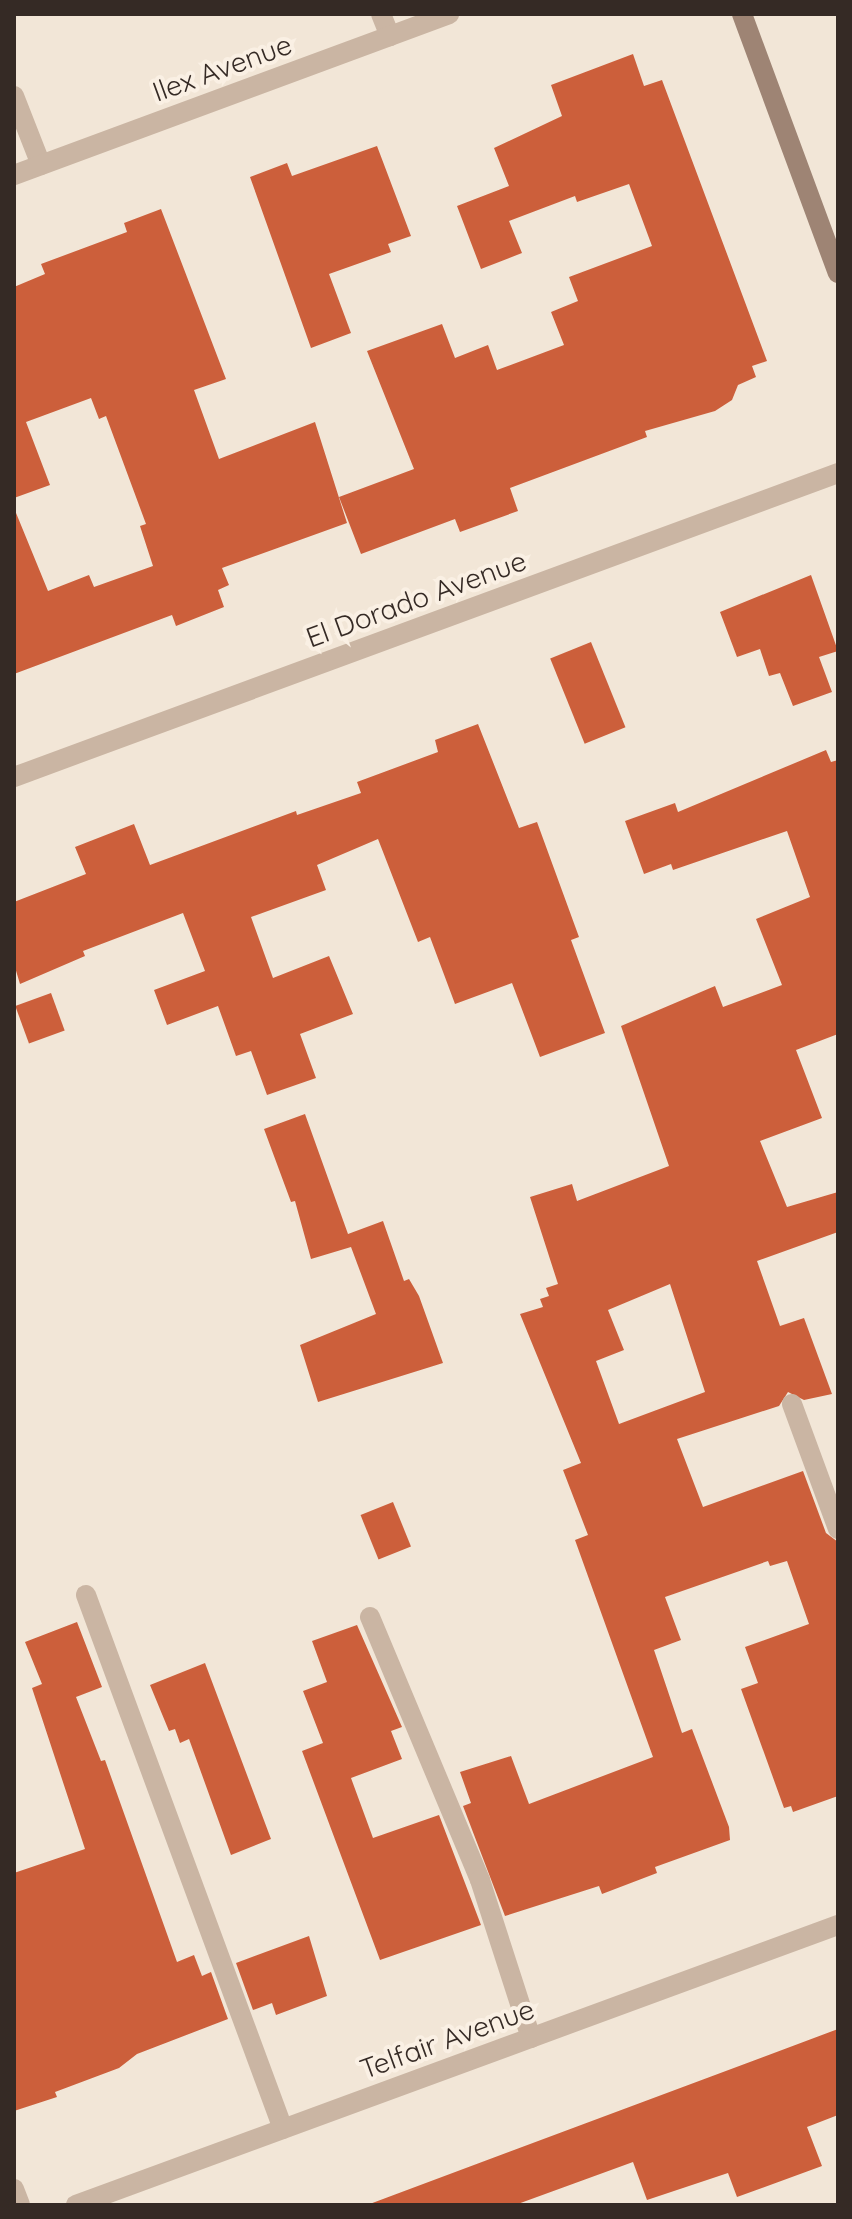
<!DOCTYPE html>
<style>
body{margin:0}
#map{position:relative;width:852px;height:2219px;overflow:hidden;background:#f2e6d7;font-family:Quicksand,sans-serif}
div>[style]{position:absolute}
.building>*{inset:0;background:#cc5f3b;transform-origin:0 0}
.service>*{height:20px;margin:-10px;padding:0 10px;transform-origin:10px;border-radius:10px;background:#cab5a3}
.minor>*{height:20px;margin:-10px;padding:0 10px;transform-origin:10px;border-radius:10px;background:#cab5a3}
.secondary>*{height:20px;margin:-10px;padding:0 10px;transform-origin:10px;border-radius:10px;background:#9e8474}
span{translate:-50% -50%;white-space:nowrap;text-align:center;line-height:1.15;-webkit-text-stroke:8px #faf0e4;paint-order:stroke}
.street-label{font-size:28px;color:#352a25}
.frame{position:absolute;inset:0;border:16px solid #352a25;pointer-events:none}
</style>
<div id="map">
<div class="building">
<i style="clip-path:polygon(633px 54px,644px 86px,662px 80px,767px 361px,752px 366px,756px 377px,738px 385px,732px 400px,715px 411px,645px 431px,647px 437px,510px 488px,518px 511px,460px 532px,455px 519px,361px 554px,339px 497px,414px 469px,367px 351px,442px 324px,455px 358px,488px 345px,497px 370px,564px 345px,551px 312px,578px 301px,569px 277px,652px 246px,629px 184px,577px 202px,575px 196px,509px 221px,522px 253px,481px 269px,457px 206px,509px 186px,494px 148px,562px 116px,551px 85px)"></i>
<i style="clip-path:polygon(377px 146px,411px 236px,388px 244px,391px 252px,329px 274px,351px 333px,311px 348px,250px 177px,287px 163px,292px 176px)"></i>
<i style="clip-path:polygon(161px 209px,226px 379px,194px 390px,219px 459px,315px 422px,347px 523px,222px 568px,229px 585px,218px 590px,224px 607px,176px 626px,172px 615px,14px 674px,14px 508px,48px 591px,89px 575px,94px 587px,153px 566px,140px 526px,146px 524px,106px 416px,99px 419px,91px 398px,26px 422px,50px 485px,14px 498px,14px 287px,45px 274px,41px 264px,127px 232px,124px 223px)"></i>
<i style="clip-path:polygon(811px 575px,838px 651px,819px 657px,832px 692px,793px 706px,780px 673px,769px 676px,760px 649px,737px 657px,720px 612px)"></i>
<i style="left:591px;top:642px;width:92px;height:44px;rotate:68deg"></i>
<i style="clip-path:polygon(478px 724px,519px 828px,537px 822px,579px 937px,571px 940px,605px 1033px,540px 1057px,512px 983px,455px 1004px,430px 937px,418px 942px,378px 839px,317px 865px,326px 890px,251px 917px,273px 978px,329px 956px,353px 1014px,300px 1034px,316px 1078px,267px 1095px,251px 1051px,236px 1056px,218px 1006px,167px 1025px,154px 990px,205px 971px,183px 913px,83px 951px,85px 956px,20px 984px,14px 964px,14px 902px,86px 874px,75px 847px,134px 824px,150px 865px,296px 811px,297px 815px,361px 793px,357px 782px,438px 752px,435px 740px)"></i>
<i style="clip-path:polygon(evenodd,826px 750px,831px 762px,838px 760px,838px 1034px,796px 1050px,822px 1118px,760px 1141px,787px 1207px,838px 1192px,838px 1232px,757px 1261px,780px 1326px,804px 1318px,832px 1394px,804px 1400px,788px 1392px,779px 1406px,677px 1439px,703px 1507px,803px 1471px,826px 1533px,838px 1542px,838px 1796px,793px 1812px,791px 1806px,784px 1808px,741px 1689px,758px 1683px,745px 1647px,809px 1624px,787px 1561px,770px 1566px,768px 1561px,665px 1597px,681px 1640px,654px 1650px,682px 1733px,692px 1729px,729px 1827px,730px 1840px,655px 1867px,657px 1873px,602px 1894px,599px 1886px,505px 1916px,463px 1806px,471px 1803px,460px 1772px,511px 1756px,529px 1804px,653px 1757px,575px 1540px,588px 1535px,563px 1470px,581px 1463px,520px 1314px,543px 1307px,540px 1299px,549px 1296px,546px 1288px,558px 1284px,530px 1197px,572px 1184px,577px 1201px,669px 1166px,621px 1026px,715px 986px,723px 1007px,782px 985px,756px 919px,810px 897px,787px 831px,673px 870px,671px 864px,644px 874px,625px 821px,675px 803px,678px 812px,826px 750px,670px 1284px,705px 1392px,619px 1424px,596px 1361px,624px 1350px,608px 1310px,670px 1284px)"></i>
<i style="left:51px;top:993px;width:40px;height:38px;rotate:70deg"></i>
<i style="clip-path:polygon(305px 1114px,348px 1234px,383px 1221px,404px 1281px,409px 1279px,419px 1296px,443px 1363px,318px 1402px,300px 1345px,376px 1314px,351px 1247px,311px 1259px,295px 1201px,291px 1202px,264px 1129px)"></i>
<i style="left:393px;top:1502px;width:48px;height:35px;rotate:68deg"></i>
<i style="clip-path:polygon(77px 1622px,102px 1687px,76px 1697px,101px 1761px,105px 1760px,177px 1962px,194px 1955px,202px 1976px,211px 1972px,228px 2019px,137px 2054px,119px 2068px,55px 2092px,57px 2097px,14px 2111px,14px 1873px,85px 1849px,32px 1688px,42px 1684px,25px 1642px)"></i>
<i style="clip-path:polygon(357px 1625px,402px 1727px,391px 1731px,402px 1759px,351px 1778px,373px 1838px,439px 1815px,481px 1925px,380px 1960px,302px 1751px,323px 1743px,303px 1691px,327px 1682px,312px 1641px)"></i>
<i style="clip-path:polygon(205px 1663px,271px 1839px,231px 1855px,189px 1739px,180px 1743px,175px 1729px,169px 1731px,150px 1685px)"></i>
<i style="clip-path:polygon(309px 1936px,327px 1996px,276px 2015px,272px 2003px,253px 2010px,236px 1963px)"></i>
<i style="clip-path:polygon(838px 2029px,838px 2115px,807px 2127px,822px 2166px,737px 2197px,728px 2173px,647px 2200px,633px 2162px,515px 2205px,367px 2205px)"></i>
</div>
<div class="service">
<i style="left:381px;top:14px;width:24px;rotate:68deg"></i>
<i style="left:14px;top:96px;width:74px;rotate:68.6deg"></i>
<i style="left:792px;top:1404px;width:133px;rotate:69.8deg"></i>
<i style="left:86px;top:1595px;width:569px;rotate:69.75deg"></i>
<i style="left:370px;top:1617px;width:285px;rotate:67.3deg"></i>
<i style="left:480px;top:1880px;width:166px;rotate:72.1deg"></i>
<i style="left:14px;top:2189px;width:17px;rotate:69deg"></i>
</div>
<div class="minor">
<i style="left:14px;top:175px;width:464px;rotate:-20.3deg"></i>
<i style="left:14px;top:777px;width:878px;rotate:-20.25deg"></i>
<i style="left:76px;top:2205px;width:812px;rotate:-20.18deg"></i>
</div>
<div class="secondary">
<i style="left:742px;top:14px;width:276px;rotate:69.7deg"></i>
</div>
<div class="street-label">
<span style="left:222px;top:68px;rotate:-20deg">Ilex Avenue</span>
<span style="left:416px;top:599px;rotate:-20deg">El Dorado Avenue</span>
<span style="left:447px;top:2039px;rotate:-20deg">Telfair Avenue</span>
</div>
<div class="frame"></div>
</div>
